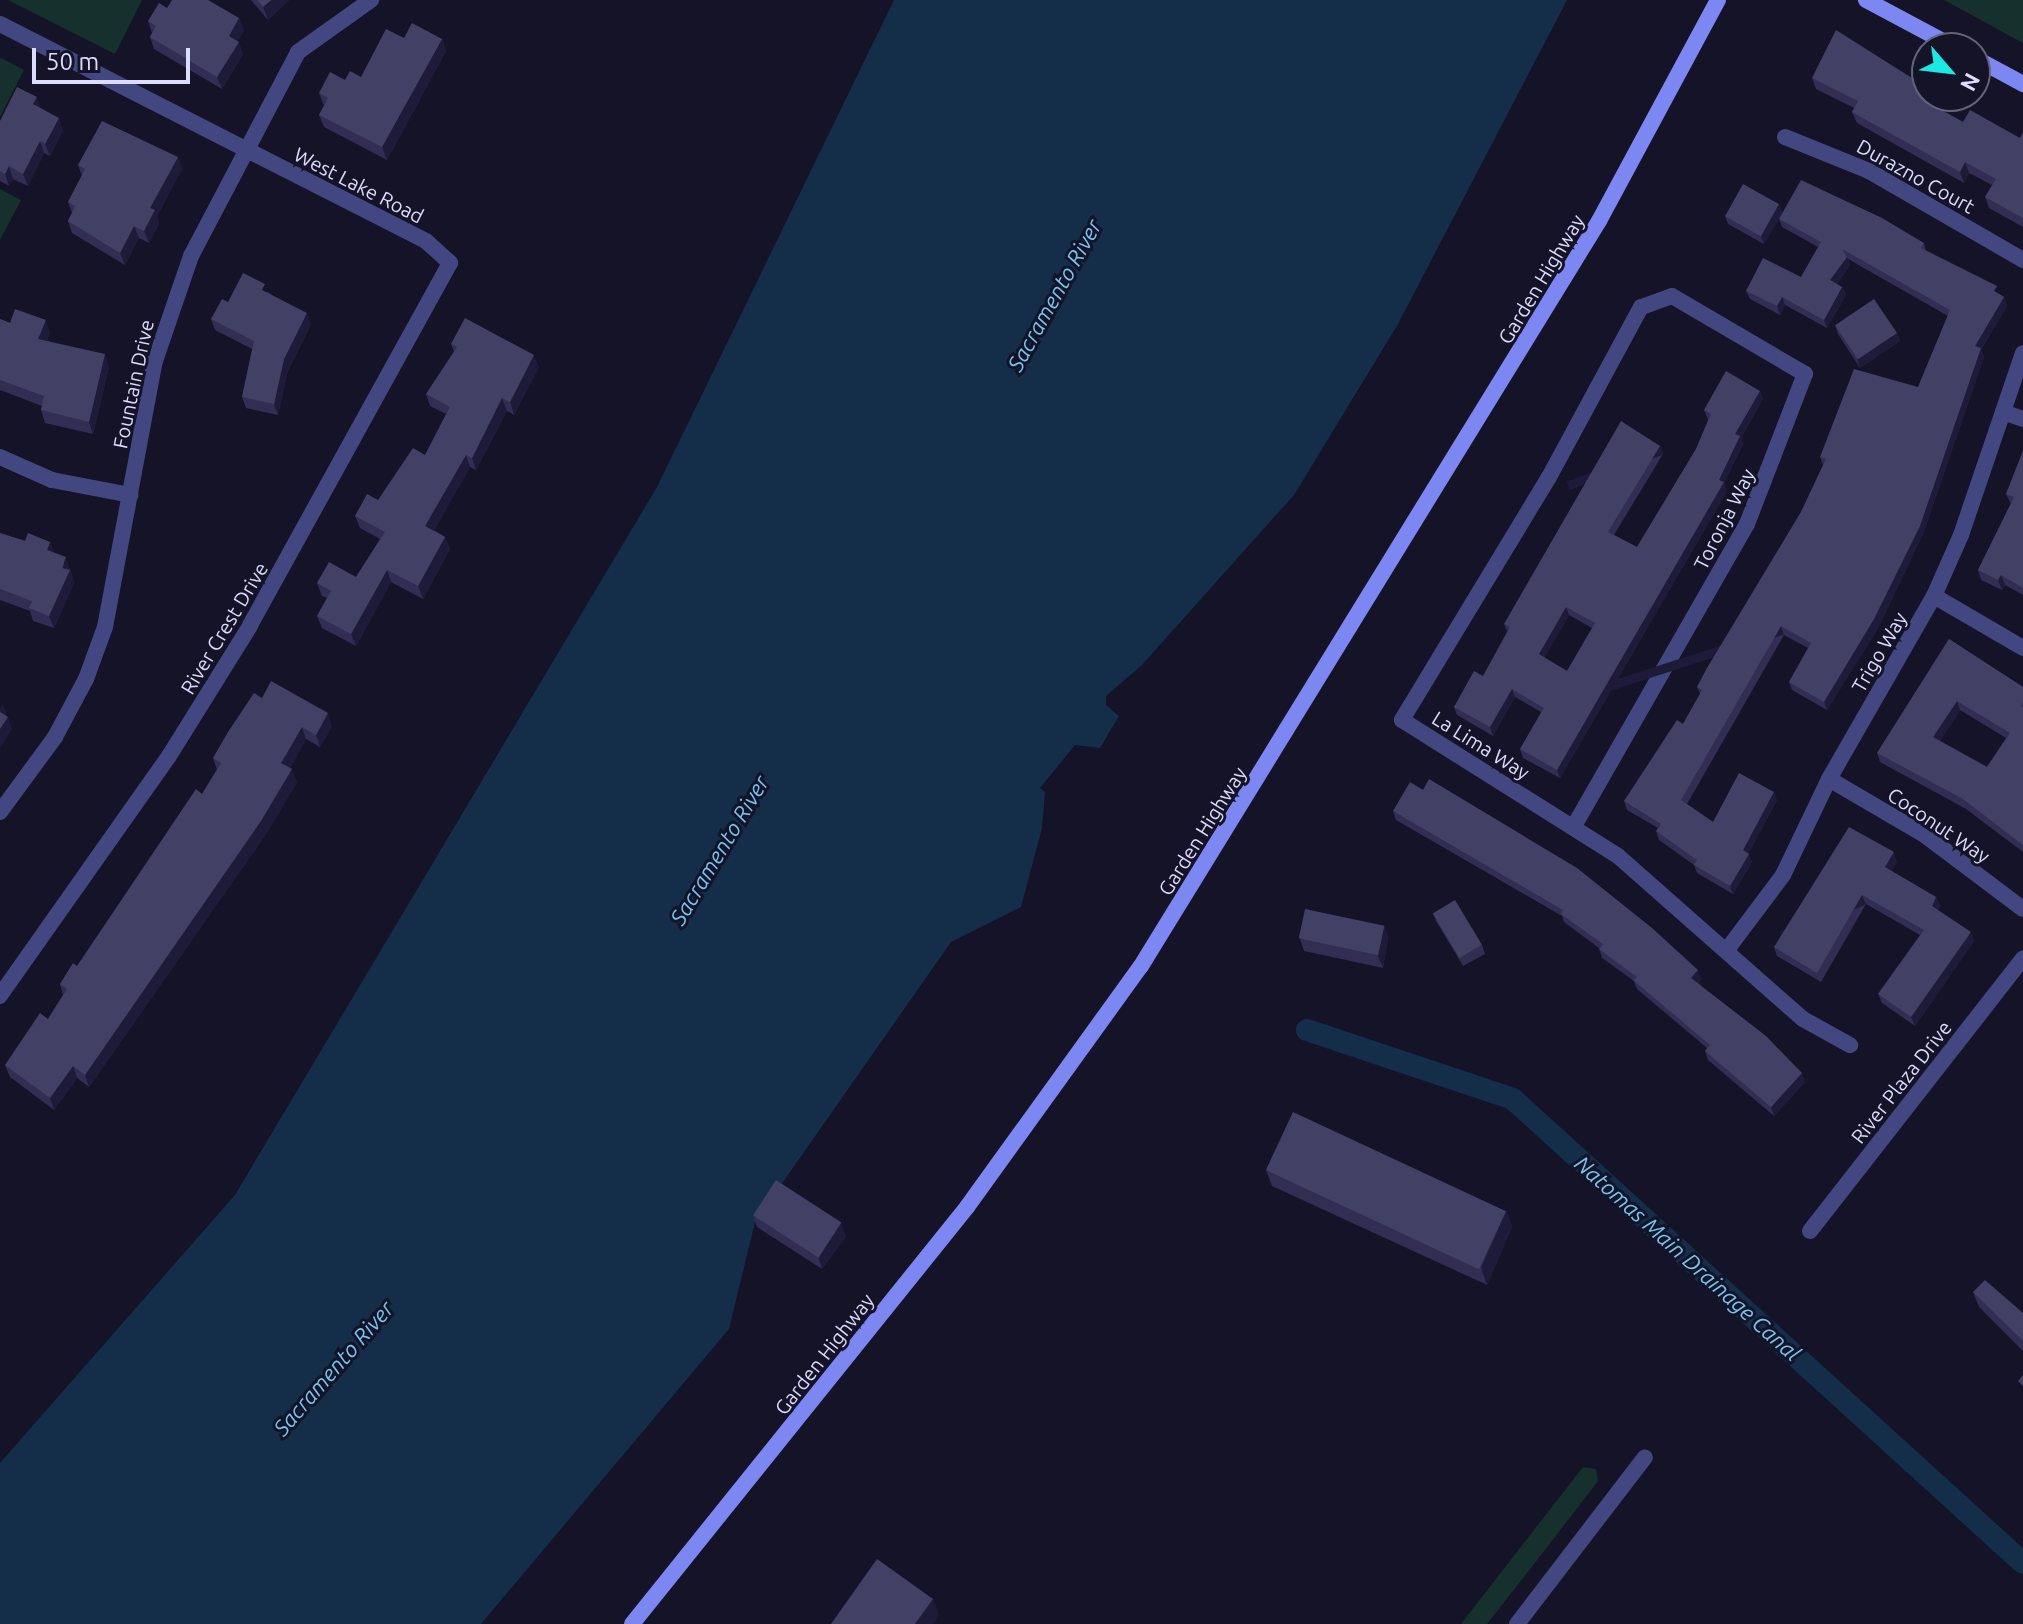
<!DOCTYPE html>
<style>
body{margin:0}
#map{position:relative;width:2023px;height:1624px;overflow:hidden;background:#141327;font-family:Ubuntu,sans-serif}
div>[style]{position:absolute}
.green>*{inset:0;background:#16312d}
.water>*{inset:0;background:#142e4a}
.canal>*{height:22px;margin:-11px;padding:0 11px;transform-origin:11px;border-radius:11px;background:#142e4a}
.street>*{height:16px;margin:-8px;padding:0 8px;transform-origin:8px;border-radius:8px;background:#424781}
.secondary>*{height:16px;margin:-8px;padding:0 8px;transform-origin:8px;border-radius:8px;background:#7d87f2}
.wall>*{inset:0;background:#312d53}
.shaded-wall>*{inset:0;background:#1e1b3a;transform-origin:0 0}
.building>*{inset:0;background:#434065;transform-origin:0 0}
span{translate:-50% -50%;white-space:nowrap;text-align:center;line-height:1.15;-webkit-text-stroke:6px #141327;paint-order:stroke}
.street-label{font-size:20px;color:#dcdcfc}
.water-label{font-size:22px;color:#74c6f1;font-style:italic}
.north{position:absolute;left:1911px;top:32px;width:80px;height:80px;box-sizing:border-box;background:#141327;border:2px solid #64637c;border-radius:50%;rotate:118deg;font-size:22px;font-weight:700;line-height:32px;text-align:center;color:#dcdcfc}
.north::after{content:'';display:block;margin:auto;width:28px;height:36px;background:#1be9e5;clip-path:polygon(50% 0,100% 100%,50% 72%,0 100%)}
.scale{position:absolute;left:32px;top:48px;width:158px;height:36px;box-sizing:border-box;border:4px solid #dcdcfc;border-top:0;padding-left:10px;font-size:24px;line-height:28px;white-space:nowrap;color:#dcdcfc;-webkit-text-stroke:6px #141327;paint-order:stroke}
</style>
<div id="map">
<div class="green">
<i style="clip-path:polygon(8px 0,142px 0,115px 54px)"></i>
<i style="clip-path:polygon(1944px 0,2023px 0,2023px 43px)"></i>
<i style="clip-path:polygon(1px 58px,24px 70px,0 117px,0 59px)"></i>
<i style="clip-path:polygon(0 189px,21px 200px,0 240px)"></i>
<i style="clip-path:polygon(1583px 1467px,1596px 1469px,1598px 1481px,1548px 1546px,1487px 1624px,1461px 1624px)"></i>
</div>
<div class="water">
<i style="clip-path:polygon(894px 0,1567px 0,1398px 324px,1294px 495px,1141px 666px,1106px 696px,1106px 705px,1119px 716px,1100px 748px,1075px 745px,1040px 788px,1045px 792px,1042px 828px,1021px 907px,951px 942px,755px 1222px,729px 1329px,481px 1624px,0 1624px,0 1463px,235px 1195px,657px 487px)"></i>
</div>
<div class="canal">
<i style="left:1307px;top:1030px;width:217px;rotate:18.5deg"></i>
<i style="left:1513px;top:1099px;width:689px;rotate:42.3deg"></i>
</div>
<div class="street">
<i style="left:0;top:24px;width:479px;rotate:27deg"></i>
<i style="left:427px;top:242px;width:31px;rotate:42deg"></i>
<i style="left:450px;top:263px;width:414px;rotate:118.9deg"></i>
<i style="left:250px;top:626px;width:153px;rotate:121.9deg"></i>
<i style="left:169px;top:756px;width:294px;rotate:125.2deg"></i>
<i style="left:1785px;top:137px;width:91px;rotate:22deg"></i>
<i style="left:1869px;top:171px;width:178px;rotate:30deg"></i>
<i style="left:2003px;top:412px;width:21px;rotate:19deg"></i>
<i style="left:0;top:457px;width:57px;rotate:23.9deg"></i>
<i style="left:52px;top:480px;width:80px;rotate:10.8deg"></i>
<i style="left:1934px;top:596px;width:103px;rotate:30.3deg"></i>
<i style="left:1829px;top:779px;width:113px;rotate:30.4deg"></i>
<i style="left:1926px;top:836px;width:121px;rotate:37deg"></i>
<i style="left:0;top:812px;width:93px;rotate:-53.7deg"></i>
<i style="left:55px;top:737px;width:66px;rotate:-61.9deg"></i>
<i style="left:86px;top:679px;width:55px;rotate:-69.9deg"></i>
<i style="left:105px;top:627px;width:268px;rotate:-79.4deg"></i>
<i style="left:154px;top:364px;width:114px;rotate:-71.1deg"></i>
<i style="left:191px;top:256px;width:230px;rotate:-62.3deg"></i>
<i style="left:298px;top:52px;width:90px;rotate:-35.5deg"></i>
<i style="left:1574px;top:826px;width:348px;rotate:-60.2deg"></i>
<i style="left:1747px;top:524px;width:161px;rotate:-68.9deg"></i>
<i style="left:1805px;top:374px;width:154px;rotate:-149.6deg"></i>
<i style="left:1672px;top:296px;width:33px;rotate:160deg"></i>
<i style="left:1641px;top:307px;width:193px;rotate:118.4deg"></i>
<i style="left:1549px;top:477px;width:284px;rotate:121.2deg"></i>
<i style="left:1402px;top:720px;width:255px;rotate:32.2deg"></i>
<i style="left:1618px;top:856px;width:247px;rotate:41.4deg"></i>
<i style="left:1803px;top:1019px;width:54px;rotate:29deg"></i>
<i style="left:1726px;top:951px;width:95px;rotate:-53.1deg"></i>
<i style="left:1783px;top:875px;width:106px;rotate:-64.4deg"></i>
<i style="left:1829px;top:779px;width:211px;rotate:-60.2deg"></i>
<i style="left:1934px;top:596px;width:67px;rotate:-66.1deg"></i>
<i style="left:1961px;top:535px;width:192px;rotate:-71.2deg"></i>
<i style="left:1810px;top:1231px;width:346px;rotate:-52deg"></i>
<i style="left:1517px;top:1624px;width:210px;rotate:-52.5deg"></i>
</div>
<div class="secondary">
<i style="left:1866px;top:0;width:102px;rotate:28.1deg"></i>
<i style="left:1975px;top:58px;width:55px;rotate:28.4deg"></i>
<i style="left:632px;top:1624px;width:535px;rotate:-51.22deg"></i>
<i style="left:967px;top:1207px;width:297px;rotate:-54.2deg"></i>
<i style="left:1141px;top:966px;width:875px;rotate:-58.42deg"></i>
<i style="left:1599px;top:221px;width:251px;rotate:-61.7deg"></i>
</div>
<div class="wall">
<i style="clip-path:polygon(251px 0,289px 0,268px 20px)"></i>
<i style="clip-path:polygon(167px 8px,239px 18px,244px 31px,237px 41px,243px 54px,222px 89px,154px 49px,150px 37px,152px 33px,148px 21px)"></i>
<i style="clip-path:polygon(404px 38px,442px 39px,446px 51px,387px 160px,324px 127px,319px 115px,324px 106px,319px 93px,345px 80px,361px 77px)"></i>
<i style="clip-path:polygon(1812px 78px,1945px 98px,1939px 109px,1963px 122px,2020px 138px,2023px 133px,2023px 227px,1989px 208px,1985px 197px,1992px 185px,1969px 173px,1964px 183px,1857px 123px,1852px 112px,1854px 108px,1816px 89px)"></i>
<i style="clip-path:polygon(41px 108px,63px 130px,50px 156px,44px 153px,28px 186px,13px 179px,9px 186px,0 181px,0 121px)"></i>
<i style="clip-path:polygon(178px 157px,182px 169px,157px 216px,159px 223px,149px 243px,139px 238px,125px 265px,72px 233px,68px 221px,72px 213px,68px 202px,82px 176px,78px 165px)"></i>
<i style="clip-path:polygon(1779px 204px,1782px 213px,1764px 244px,1728px 224px,1725px 216px)"></i>
<i style="clip-path:polygon(1779px 219px,1924px 243px,1926px 251px,2004px 297px,2007px 306px,1981px 350px,1984px 357px,1923px 534px,1878px 628px,1827px 710px,1792px 690px,1789px 682px,1808px 648px,1784px 635px,1687px 804px,1713px 822px,1777px 800px,1748px 854px,1752px 862px,1733px 894px,1697px 873px,1694px 865px,1659px 840px,1656px 831px,1658px 828px,1627px 810px,1624px 801px,1683px 724px,1700px 694px,1697px 687px,1801px 512px,1823px 465px,1820px 457px,1918px 387px,1948px 316px,1848px 259px,1850px 265px,1837px 284px,1842px 287px,1846px 295px,1827px 328px,1785px 305px,1780px 315px,1750px 299px,1746px 291px,1801px 277px,1818px 247px,1782px 227px)"></i>
<i style="clip-path:polygon(268px 292px,311px 324px,288px 370px,278px 415px,246px 408px,242px 397px,252px 349px,215px 330px,211px 319px,228px 302px)"></i>
<i style="clip-path:polygon(0 319px,10px 323px,50px 332px,47px 341px,109px 367px,93px 434px,45px 423px,41px 410px,42px 406px,0 390px)"></i>
<i style="clip-path:polygon(1835px 325px,1897px 333px,1900px 341px,1860px 368px,1838px 334px)"></i>
<i style="clip-path:polygon(451px 344px,539px 367px,514px 415px,507px 411px,476px 470px,470px 467px,434px 530px,445px 537px,450px 549px,423px 599px,391px 582px,356px 646px,322px 628px,317px 616px,327px 598px,322px 596px,317px 583px,356px 577px,380px 539px,360px 528px,355px 516px,378px 500px,425px 455px,446px 414px,430px 406px,426px 394px,454px 352px)"></i>
<i style="clip-path:polygon(evenodd,1763px 399px,1741px 438px,1743px 444px,1724px 483px,1727px 491px,1560px 778px,1523px 758px,1520px 749px,1541px 712px,1515px 697px,1493px 736px,1457px 715px,1454px 707px,1483px 676px,1507px 632px,1504px 624px,1660px 446px,1663px 454px,1614px 535px,1637px 547px,1696px 449px,1708px 420px,1704px 410px,1763px 399px,1569px 615px,1592px 628px,1567px 671px,1544px 658px,1569px 615px)"></i>
<i style="clip-path:polygon(2023px 451px,2023px 595px,2005px 585px,2002px 590px,1981px 580px,1978px 570px,2011px 504px,2006px 494px)"></i>
<i style="clip-path:polygon(0 533px,25px 541px,50px 542px,54px 553px,70px 569px,74px 583px,54px 628px,33px 621px,30px 611px,0 600px)"></i>
<i style="clip-path:polygon(evenodd,1949px 639px,2023px 687px,2023px 852px,1966px 809px,1880px 762px,1877px 753px,1949px 639px,1960px 710px,2006px 738px,1987px 767px,1940px 741px,1960px 710px)"></i>
<i style="clip-path:polygon(262px 698px,332px 726px,320px 747px,306px 739px,290px 768px,297px 782px,266px 834px,89px 1087px,77px 1078px,54px 1110px,10px 1077px,5px 1065px,48px 1019px,63px 995px,60px 984px,77px 966px,202px 794px,217px 770px,213px 758px)"></i>
<i style="clip-path:polygon(1393px 811px,1701px 979px,1698px 983px,1805px 1082px,1774px 1116px,1708px 1060px,1705px 1051px,1707px 1048px,1637px 989px,1634px 981px,1602px 958px,1599px 948px,1564px 922px,1562px 916px,1396px 820px)"></i>
<i style="clip-path:polygon(1897px 862px,1891px 871px,1936px 897px,1940px 906px,1938px 910px,1974px 941px,1915px 1026px,1882px 1003px,1878px 994px,1920px 935px,1866px 904px,1821px 982px,1777px 956px,1774px 947px)"></i>
<i style="clip-path:polygon(1433px 913px,1482px 945px,1485px 954px,1463px 966px,1436px 921px)"></i>
<i style="clip-path:polygon(1384px 926px,1388px 938px,1383px 968px,1304px 951px,1300px 939px)"></i>
<i style="clip-path:polygon(1266px 1170px,1506px 1211px,1512px 1227px,1487px 1285px,1272px 1186px)"></i>
<i style="clip-path:polygon(753px 1215px,846px 1236px,822px 1269px,757px 1227px)"></i>
<i style="clip-path:polygon(1973px 1292px,2023px 1313px,2023px 1351px,1979px 1307px)"></i>
</div>
<div class="shaded-wall">
<i style="clip-path:polygon(271px 0,289px 0,268px 20px,263px 7px)"></i>
<i style="clip-path:polygon(239px 18px,244px 31px,233px 48px,229px 36px)"></i>
<i style="clip-path:polygon(442px 39px,446px 51px,387px 160px,382px 147px)"></i>
<i style="clip-path:polygon(239px 42px,243px 54px,222px 89px,217px 77px)"></i>
<i style="clip-path:polygon(1936px 96px,1944px 96px,1945px 98px,1935px 115px,1931px 104px)"></i>
<i style="clip-path:polygon(37px 97px,41px 109px,33px 104px)"></i>
<i style="clip-path:polygon(59px 118px,63px 130px,50px 156px,45px 144px)"></i>
<i style="clip-path:polygon(40px 141px,44px 153px,28px 186px,23px 174px)"></i>
<i style="clip-path:polygon(178px 157px,182px 169px,157px 216px,159px 223px,149px 243px,144px 231px,150px 208px)"></i>
<i style="clip-path:polygon(1965px 162px,1969px 173px,1964px 183px,1960px 172px)"></i>
<i style="clip-path:polygon(9px 166px,13px 179px,9px 186px,5px 174px)"></i>
<i style="clip-path:polygon(1779px 204px,1782px 213px,1764px 244px,1761px 236px)"></i>
<i style="clip-path:polygon(134px 226px,139px 238px,125px 265px,120px 253px)"></i>
<i style="clip-path:polygon(1847px 257px,1850px 265px,1834px 288px,1830px 280px)"></i>
<i style="clip-path:polygon(1842px 287px,1846px 295px,1827px 328px,1824px 320px)"></i>
<i style="clip-path:polygon(1782px 297px,1785px 305px,1780px 315px,1777px 306px)"></i>
<i style="clip-path:polygon(2004px 297px,2007px 306px,1981px 350px,1984px 357px,1923px 534px,1878px 628px,1827px 710px,1824px 702px,1975px 346px)"></i>
<i style="clip-path:polygon(307px 313px,311px 324px,288px 370px,278px 415px,274px 404px,284px 359px)"></i>
<i style="clip-path:polygon(46px 320px,50px 332px,43px 352px,38px 339px)"></i>
<i style="clip-path:polygon(1897px 333px,1900px 341px,1860px 368px,1857px 359px)"></i>
<i style="clip-path:polygon(105px 354px,109px 367px,93px 434px,89px 422px)"></i>
<i style="clip-path:polygon(534px 355px,539px 367px,514px 415px,510px 402px)"></i>
<i style="clip-path:polygon(1760px 391px,1763px 399px,1741px 438px,1743px 444px,1724px 483px,1727px 491px,1560px 778px,1557px 770px,1719px 480px,1735px 434px)"></i>
<i style="clip-path:polygon(502px 398px,507px 411px,476px 470px,472px 458px)"></i>
<i style="left:1660px;top:446px;width:9px;height:100px;rotate:69deg"></i>
<i style="clip-path:polygon(466px 455px,470px 467px,430px 538px,425px 526px)"></i>
<i style="clip-path:polygon(445px 537px,450px 549px,423px 599px,418px 586px)"></i>
<i style="clip-path:polygon(50px 542px,55px 554px,47px 550px)"></i>
<i style="clip-path:polygon(66px 557px,74px 583px,54px 628px,49px 616px)"></i>
<i style="clip-path:polygon(387px 570px,391px 582px,356px 646px,351px 634px)"></i>
<i style="clip-path:polygon(2001px 575px,2005px 585px,2002px 590px,1998px 580px)"></i>
<i style="clip-path:polygon(1566px 607px,1569px 615px,1542px 663px,1539px 654px)"></i>
<i style="left:1781px;top:626px;width:9px;height:201px;rotate:72deg"></i>
<i style="clip-path:polygon(1512px 689px,1515px 697px,1493px 736px,1490px 727px)"></i>
<i style="clip-path:polygon(1957px 701px,1960px 710px,1937px 746px,1933px 737px)"></i>
<i style="clip-path:polygon(3px 704px,7px 716px,0 716px,0 708px)"></i>
<i style="clip-path:polygon(328px 713px,332px 726px,320px 747px,316px 735px)"></i>
<i style="clip-path:polygon(8px 717px,12px 729px,0 749px,0 729px)"></i>
<i style="clip-path:polygon(302px 727px,306px 739px,286px 775px,281px 763px)"></i>
<i style="clip-path:polygon(292px 769px,297px 782px,266px 834px,89px 1087px,85px 1075px)"></i>
<i style="clip-path:polygon(1774px 792px,1777px 800px,1746px 859px,1743px 850px)"></i>
<i style="clip-path:polygon(1894px 852px,1897px 862px,1888px 877px,1885px 867px)"></i>
<i style="clip-path:polygon(1749px 854px,1752px 862px,1733px 894px,1730px 886px)"></i>
<i style="left:1862px;top:895px;width:10px;height:90px;rotate:66deg"></i>
<i style="clip-path:polygon(1936px 897px,1940px 906px,1935px 915px,1932px 906px)"></i>
<i style="clip-path:polygon(1384px 926px,1388px 938px,1383px 968px,1378px 956px)"></i>
<i style="clip-path:polygon(1971px 932px,1974px 941px,1915px 1026px,1911px 1017px)"></i>
<i style="clip-path:polygon(1698px 970px,1701px 979px,1694px 987px,1691px 978px)"></i>
<i style="clip-path:polygon(73px 1066px,77px 1078px,54px 1110px,50px 1098px)"></i>
<i style="clip-path:polygon(1802px 1073px,1805px 1082px,1774px 1116px,1771px 1107px)"></i>
<i style="clip-path:polygon(1506px 1211px,1512px 1227px,1487px 1285px,1481px 1268px)"></i>
<i style="clip-path:polygon(841px 1223px,846px 1236px,822px 1269px,818px 1256px)"></i>
<i style="clip-path:polygon(933px 1599px,939px 1616px,933px 1624px,915px 1624px)"></i>
</div>
<div class="building">
<i style="clip-path:polygon(172px 0,208px 0,239px 18px,229px 36px,239px 42px,217px 77px,150px 37px,156px 26px,148px 21px,159px 3px,167px 8px)"></i>
<i style="clip-path:polygon(257px 0,271px 0,263px 7px)"></i>
<i style="clip-path:polygon(412px 23px,442px 39px,382px 147px,319px 115px,328px 98px,319px 93px,330px 72px,345px 80px,350px 71px,361px 77px,386px 29px,404px 38px)"></i>
<i style="clip-path:polygon(1836px 30px,1923px 85px,1927px 79px,1927px 96px,1936px 96px,1931px 104px,1963px 122px,1970px 110px,2020px 138px,2023px 133px,2023px 218px,1985px 197px,1996px 179px,1965px 162px,1960px 172px,1852px 112px,1858px 101px,1812px 78px)"></i>
<i style="clip-path:polygon(17px 87px,37px 97px,33px 104px,59px 118px,45px 144px,40px 141px,23px 174px,9px 166px,5px 174px,0 171px,0 121px)"></i>
<i style="clip-path:polygon(102px 121px,178px 157px,150px 208px,155px 210px,144px 231px,134px 226px,120px 253px,68px 221px,75px 206px,68px 202px,85px 169px,78px 165px)"></i>
<i style="clip-path:polygon(1801px 180px,1882px 218px,1924px 243px,1921px 248px,1997px 286px,1994px 291px,2004px 297px,1975px 346px,1981px 348px,1920px 526px,1874px 619px,1824px 702px,1789px 682px,1811px 643px,1781px 626px,1681px 800px,1713px 822px,1739px 773px,1774px 792px,1743px 850px,1749px 854px,1730px 886px,1694px 865px,1697px 860px,1656px 831px,1661px 824px,1624px 801px,1677px 720px,1683px 724px,1702px 690px,1697px 687px,1707px 668px,1801px 512px,1826px 459px,1820px 457px,1854px 369px,1918px 387px,1950px 310px,1842px 249px,1847px 257px,1830px 280px,1842px 287px,1824px 320px,1782px 297px,1777px 306px,1746px 291px,1763px 258px,1801px 277px,1821px 242px,1779px 219px)"></i>
<i style="left:1743px;top:184px;width:41px;height:37px;rotate:29deg"></i>
<i style="clip-path:polygon(243px 273px,265px 284px,262px 290px,307px 313px,284px 359px,274px 404px,242px 397px,254px 341px,211px 319px,222px 299px,228px 302px)"></i>
<i style="left:1874px;top:299px;width:41px;height:47px;rotate:56deg"></i>
<i style="clip-path:polygon(15px 309px,46px 320px,38px 339px,105px 354px,89px 422px,41px 410px,44px 396px,0 380px,0 319px,10px 323px)"></i>
<i style="clip-path:polygon(465px 318px,534px 355px,510px 402px,502px 398px,472px 458px,466px 455px,425px 526px,445px 537px,418px 586px,387px 570px,351px 634px,317px 616px,331px 591px,317px 583px,329px 562px,356px 577px,385px 532px,355px 516px,367px 494px,378px 500px,413px 448px,425px 455px,450px 407px,426px 394px,457px 347px,451px 344px)"></i>
<i style="clip-path:polygon(evenodd,1726px 371px,1760px 391px,1735px 434px,1740px 436px,1719px 480px,1724px 482px,1557px 770px,1520px 749px,1544px 708px,1512px 689px,1490px 727px,1454px 707px,1474px 671px,1483px 676px,1510px 627px,1504px 624px,1621px 421px,1660px 446px,1608px 532px,1637px 547px,1696px 449px,1711px 414px,1704px 410px,1726px 371px,1566px 607px,1595px 623px,1567px 671px,1539px 654px,1566px 607px)"></i>
<i style="clip-path:polygon(2023px 451px,2023px 588px,2001px 575px,1998px 580px,1978px 570px,2014px 497px,2006px 494px)"></i>
<i style="clip-path:polygon(0 533px,25px 541px,28px 533px,50px 542px,47px 550px,66px 557px,62px 568px,70px 570px,49px 616px,29px 608px,32px 601px,0 589px)"></i>
<i style="clip-path:polygon(evenodd,1949px 639px,2023px 687px,2023px 703px,2021px 706px,2023px 708px,2023px 845px,1963px 799px,1877px 753px,1949px 639px,1957px 701px,2010px 733px,1987px 767px,1933px 737px,1957px 701px)"></i>
<i style="clip-path:polygon(271px 681px,328px 713px,316px 735px,302px 727px,281px 763px,292px 769px,261px 821px,85px 1075px,73px 1066px,50px 1098px,5px 1065px,40px 1013px,48px 1019px,67px 989px,60px 984px,73px 963px,77px 966px,196px 789px,202px 794px,221px 763px,213px 758px,228px 732px,254px 693px,262px 698px)"></i>
<i style="clip-path:polygon(0 712px,8px 717px,0 729px)"></i>
<i style="clip-path:polygon(1429px 779px,1577px 868px,1652px 928px,1698px 970px,1691px 978px,1766px 1036px,1802px 1073px,1771px 1107px,1705px 1051px,1710px 1045px,1633px 980px,1637px 977px,1599px 949px,1603px 944px,1561px 914px,1563px 910px,1393px 811px,1410px 782px,1423px 790px)"></i>
<i style="clip-path:polygon(1849px 827px,1894px 852px,1885px 867px,1936px 897px,1932px 906px,1971px 932px,1911px 1017px,1878px 994px,1924px 930px,1862px 895px,1817px 973px,1774px 947px)"></i>
<i style="left:1455px;top:900px;width:52px;height:26px;rotate:59deg"></i>
<i style="left:1305px;top:909px;width:81px;height:30px;rotate:12deg"></i>
<i style="left:1293px;top:1112px;width:235px;height:64px;rotate:25deg"></i>
<i style="left:776px;top:1180px;width:78px;height:42px;rotate:33deg"></i>
<i style="clip-path:polygon(1985px 1280px,2023px 1313px,2023px 1341px,1973px 1292px)"></i>
<i style="clip-path:polygon(2023px 1375px,2023px 1386px,2018px 1381px)"></i>
<i style="clip-path:polygon(877px 1559px,933px 1599px,915px 1624px,831px 1624px)"></i>
</div>
<div class="street-label">
<span style="left:1916px;top:176px;rotate:29deg">Durazno Court</span>
<span style="left:359px;top:185px;rotate:27deg">West Lake Road</span>
<span style="left:1541px;top:279px;rotate:-59deg">Garden Highway</span>
<span style="left:133px;top:384px;rotate:-78deg">Fountain Drive</span>
<span style="left:1724px;top:519px;rotate:-63deg">Toronja Way</span>
<span style="left:224px;top:628px;rotate:-59deg">River Crest Drive</span>
<span style="left:1879px;top:652px;rotate:-60deg">Trigo Way</span>
<span style="left:1481px;top:745px;rotate:32deg">La Lima Way</span>
<span style="left:1939px;top:825px;rotate:34deg">Coconut Way</span>
<span style="left:1202px;top:831px;rotate:-58deg">Garden Highway</span>
<span style="left:1901px;top:1082px;rotate:-52deg">River Plaza Drive</span>
<span style="left:824px;top:1354px;rotate:-52deg">Garden Highway</span>
</div>
<div class="water-label">
<span style="left:1054px;top:295px;rotate:-61deg">Sacramento River</span>
<span style="left:719px;top:850px;rotate:-59deg">Sacramento River</span>
<span style="left:1688px;top:1258px;rotate:42deg">Natomas Main Drainage Canal</span>
<span style="left:333px;top:1368px;rotate:-49deg">Sacramento River</span>
</div>
<div class="north">N</div>
<div class="scale">50 m</div>
</div>
